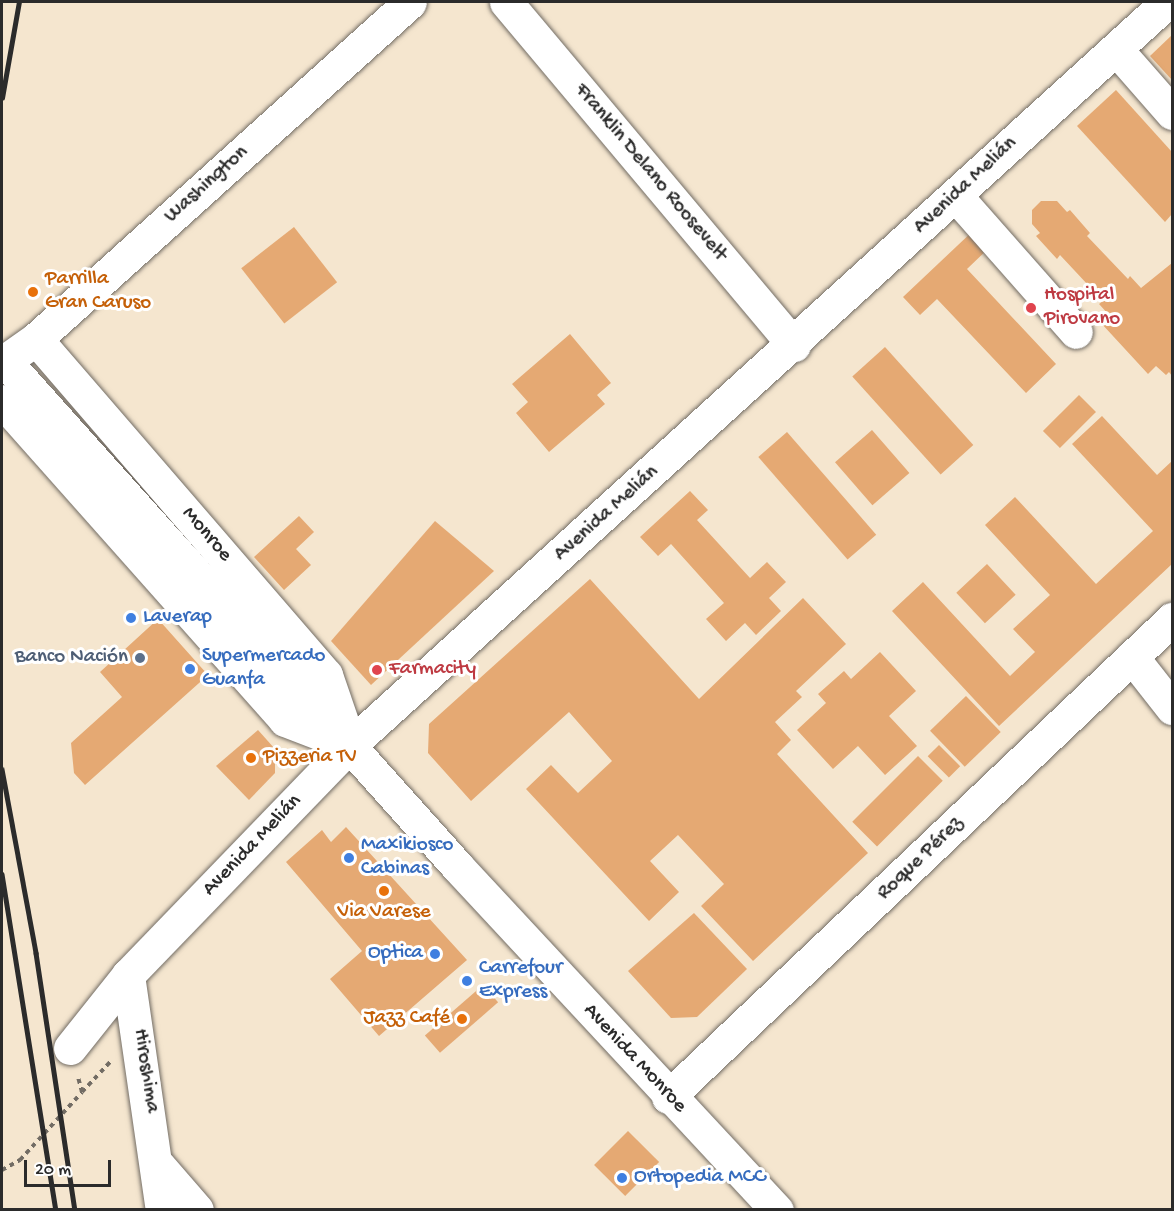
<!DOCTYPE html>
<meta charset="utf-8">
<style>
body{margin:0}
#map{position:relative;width:1174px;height:1211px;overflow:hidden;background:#f5e6cf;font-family:"Gochi Hand",sans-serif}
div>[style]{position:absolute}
.building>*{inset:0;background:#e5a973;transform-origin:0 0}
.path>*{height:4px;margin-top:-2px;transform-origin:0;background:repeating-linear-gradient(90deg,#726c64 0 4.5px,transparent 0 9px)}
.roads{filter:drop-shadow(0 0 2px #726c64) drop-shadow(0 0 2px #726c64)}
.minor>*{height:33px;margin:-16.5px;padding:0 16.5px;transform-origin:16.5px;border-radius:16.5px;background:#fff}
.major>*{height:33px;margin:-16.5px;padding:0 16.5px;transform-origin:16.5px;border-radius:16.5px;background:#fff}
.rail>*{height:4.5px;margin:-2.25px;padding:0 2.25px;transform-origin:2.25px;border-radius:2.25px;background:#2b2b2b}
.dots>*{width:16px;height:16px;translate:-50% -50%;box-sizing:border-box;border:3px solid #fff;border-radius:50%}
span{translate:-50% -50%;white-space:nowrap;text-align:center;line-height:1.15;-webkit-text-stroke:6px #fff;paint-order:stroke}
.street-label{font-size:21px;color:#2b2b2b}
.food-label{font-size:21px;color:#c56008}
.left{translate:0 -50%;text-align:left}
.right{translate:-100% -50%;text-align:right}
.health-label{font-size:21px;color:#be3a42}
.shop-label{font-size:21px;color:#366cbe}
.service-label{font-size:21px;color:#4e5e75}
.frame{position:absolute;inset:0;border:3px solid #2b2b2b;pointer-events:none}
.scale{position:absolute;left:24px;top:1160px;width:87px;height:27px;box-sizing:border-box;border:3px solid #2b2b2b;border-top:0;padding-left:8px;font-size:18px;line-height:21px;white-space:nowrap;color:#2b2b2b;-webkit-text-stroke:4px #fff;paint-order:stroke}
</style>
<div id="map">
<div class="building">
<i style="clip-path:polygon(1172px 35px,1172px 80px,1150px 56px)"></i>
<i style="clip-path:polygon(1116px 90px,1172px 152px,1172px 214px,1165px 222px,1077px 126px)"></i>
<i style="clip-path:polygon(1041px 201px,1057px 201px,1067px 212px,1070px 210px,1090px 233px,1087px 236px,1128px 279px,1130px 276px,1141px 288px,1172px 263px,1172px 376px,1169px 372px,1166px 375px,1156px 366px,1148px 374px,1101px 323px,1109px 315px,1099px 304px,1103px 301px,1060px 255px,1057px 259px,1036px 236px,1040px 233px,1032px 224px,1032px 210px)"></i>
<i style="left:294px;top:227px;width:70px;height:67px;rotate:52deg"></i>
<i style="clip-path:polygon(975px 229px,991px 246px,967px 269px,1056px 364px,1026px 393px,937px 299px,920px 315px,903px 297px)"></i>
<i style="clip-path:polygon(570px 334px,611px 383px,597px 395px,605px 404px,549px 452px,516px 413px,528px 402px,512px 384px)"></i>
<i style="left:885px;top:347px;width:132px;height:44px;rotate:48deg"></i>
<i style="left:1079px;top:395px;width:24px;height:51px;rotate:45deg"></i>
<i style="clip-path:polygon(1102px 416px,1157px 475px,1172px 461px,1172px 564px,999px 726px,892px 611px,923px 582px,1010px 676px,1035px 652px,1013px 629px,1050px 595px,985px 525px,1015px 497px,1096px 584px,1153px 531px,1072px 444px)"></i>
<i style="left:872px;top:430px;width:57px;height:49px;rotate:49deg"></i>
<i style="left:787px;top:432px;width:136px;height:38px;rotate:49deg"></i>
<i style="clip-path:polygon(690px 491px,708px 510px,697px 520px,750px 578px,767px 562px,786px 582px,769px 598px,781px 611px,756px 635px,745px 623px,726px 641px,706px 619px,724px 603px,671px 544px,658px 556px,640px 537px)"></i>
<i style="clip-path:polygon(299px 516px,314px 532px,296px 549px,311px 565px,284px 590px,254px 557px)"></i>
<i style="clip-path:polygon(435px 521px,494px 571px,371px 685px,331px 641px)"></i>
<i style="left:987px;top:564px;width:42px;height:42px;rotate:47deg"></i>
<i style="clip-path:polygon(590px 579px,699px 699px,803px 598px,846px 644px,796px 691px,802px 697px,775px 722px,791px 740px,777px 754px,868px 853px,753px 961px,701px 906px,724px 884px,678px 835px,650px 861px,679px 892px,649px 921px,526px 789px,551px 765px,578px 793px,612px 761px,569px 712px,471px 801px,428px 753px,429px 724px)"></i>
<i style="clip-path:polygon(158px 619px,208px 675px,85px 785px,74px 773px,71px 743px,122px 697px,100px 672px)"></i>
<i style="clip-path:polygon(880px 652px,916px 691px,889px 716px,917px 746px,885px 775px,858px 746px,833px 769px,797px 730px,826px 703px,818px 694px,844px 671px,851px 679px)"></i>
<i style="left:966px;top:696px;width:50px;height:50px;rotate:46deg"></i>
<i style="clip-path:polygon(258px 730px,275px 749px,275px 773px,249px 800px,216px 766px)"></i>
<i style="left:939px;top:745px;width:30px;height:16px;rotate:45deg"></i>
<i style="left:918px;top:756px;width:35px;height:93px;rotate:45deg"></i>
<i style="clip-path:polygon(346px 827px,467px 960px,379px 1036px,330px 979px,362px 951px,286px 862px,322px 830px,331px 842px)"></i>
<i style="clip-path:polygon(694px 913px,747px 969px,697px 1017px,671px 1018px,628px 971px)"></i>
<i style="left:483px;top:985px;width:23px;height:77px;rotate:49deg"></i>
<i style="left:628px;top:1131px;width:44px;height:48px;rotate:45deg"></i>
</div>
<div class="path">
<i style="left:82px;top:1092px;width:41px;rotate:-47deg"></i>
<i style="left:2px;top:1170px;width:21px;rotate:-29deg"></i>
<i style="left:20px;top:1160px;width:92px;rotate:-47.6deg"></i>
<i style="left:82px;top:1092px;width:16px;rotate:-105deg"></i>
</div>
<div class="roads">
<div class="minor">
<i style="left:506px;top:2px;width:448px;rotate:50deg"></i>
<i style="left:1116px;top:49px;width:85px;rotate:48.8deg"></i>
<i style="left:956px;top:196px;width:181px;rotate:48.6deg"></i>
<i style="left:36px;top:339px;width:444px;rotate:49.2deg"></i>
<i style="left:326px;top:675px;width:74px;rotate:71.1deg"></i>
<i style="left:2px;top:363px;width:42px;rotate:-35.2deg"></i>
<i style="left:36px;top:339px;width:503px;rotate:-42.02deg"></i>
<i style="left:2px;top:401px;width:426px;rotate:48.4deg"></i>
<i style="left:285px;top:720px;width:70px;rotate:21deg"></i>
<i style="left:1132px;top:657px;width:65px;rotate:51.9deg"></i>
<i style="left:128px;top:975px;width:237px;rotate:81.8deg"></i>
<i style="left:70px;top:1048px;width:93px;rotate:-51.5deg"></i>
<i style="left:128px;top:975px;width:320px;rotate:-46deg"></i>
<i style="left:350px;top:745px;width:1104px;rotate:-42.28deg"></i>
<i style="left:668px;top:1097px;width:695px;rotate:-43.48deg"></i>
<i style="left:159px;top:1166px;width:58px;rotate:49.2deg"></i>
</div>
<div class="major">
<i style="left:14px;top:371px;width:664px;rotate:48.17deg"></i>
<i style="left:457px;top:866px;width:470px;rotate:47.1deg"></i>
</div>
</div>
<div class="rail">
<i style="left:2px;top:98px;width:97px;rotate:-80deg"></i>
<i style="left:2px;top:769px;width:187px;rotate:79.5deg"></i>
<i style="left:36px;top:953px;width:260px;rotate:81.4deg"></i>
<i style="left:2px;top:874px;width:340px;rotate:80.9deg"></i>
</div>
<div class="dots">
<i style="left:33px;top:292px;background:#e8710a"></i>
<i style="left:1031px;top:308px;background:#e0444e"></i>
<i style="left:131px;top:618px;background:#3f7fe0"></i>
<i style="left:140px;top:658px;background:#5c6f8a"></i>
<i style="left:190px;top:669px;background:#3f7fe0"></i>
<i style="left:377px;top:670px;background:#e0444e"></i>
<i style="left:251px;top:758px;background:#e8710a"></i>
<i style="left:349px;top:858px;background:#3f7fe0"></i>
<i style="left:384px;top:891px;background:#e8710a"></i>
<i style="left:435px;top:954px;background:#3f7fe0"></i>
<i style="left:467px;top:981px;background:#3f7fe0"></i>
<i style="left:462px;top:1019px;background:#e8710a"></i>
<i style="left:622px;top:1178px;background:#3f7fe0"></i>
</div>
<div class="street-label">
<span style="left:650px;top:173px;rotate:50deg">Franklin Delano Roosevelt</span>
<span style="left:207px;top:185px;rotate:-42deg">Washington</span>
<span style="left:966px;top:186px;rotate:-43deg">Avenida Melián</span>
<span style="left:607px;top:514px;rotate:-42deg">Avenida Melián</span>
<span style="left:206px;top:535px;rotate:49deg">Monroe</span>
<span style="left:253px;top:846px;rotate:-46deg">Avenida Melián</span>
<span style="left:921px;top:859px;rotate:-44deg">Roque Pérez</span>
<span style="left:634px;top:1059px;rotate:47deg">Avenida Monroe</span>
<span style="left:145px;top:1071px;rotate:81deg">Hiroshima</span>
</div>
<div class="food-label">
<span class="left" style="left:45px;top:292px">Parrilla<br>Gran Caruso</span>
<span class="left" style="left:263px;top:758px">Pizzeria TV</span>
<span style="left:384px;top:913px">Via Varese</span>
<span class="right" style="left:450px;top:1019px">Jazz Café</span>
</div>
<div class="health-label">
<span class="left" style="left:1044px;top:308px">Hospital<br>Pirovano</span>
<span class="left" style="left:389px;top:670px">Farmacity</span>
</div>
<div class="shop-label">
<span class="left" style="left:143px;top:618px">Laverap</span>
<span class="left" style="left:202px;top:669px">Supermercado<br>Guanfa</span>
<span class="left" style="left:361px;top:858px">Maxikiosco<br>Cabinas</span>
<span class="right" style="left:423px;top:954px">Optica</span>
<span class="left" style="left:479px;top:981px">Carrefour<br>Express</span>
<span class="left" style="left:634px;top:1178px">Ortopedia MCC</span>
</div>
<div class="service-label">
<span class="right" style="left:128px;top:658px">Banco Nación</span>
</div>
<div class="frame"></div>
<div class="scale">20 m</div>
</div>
